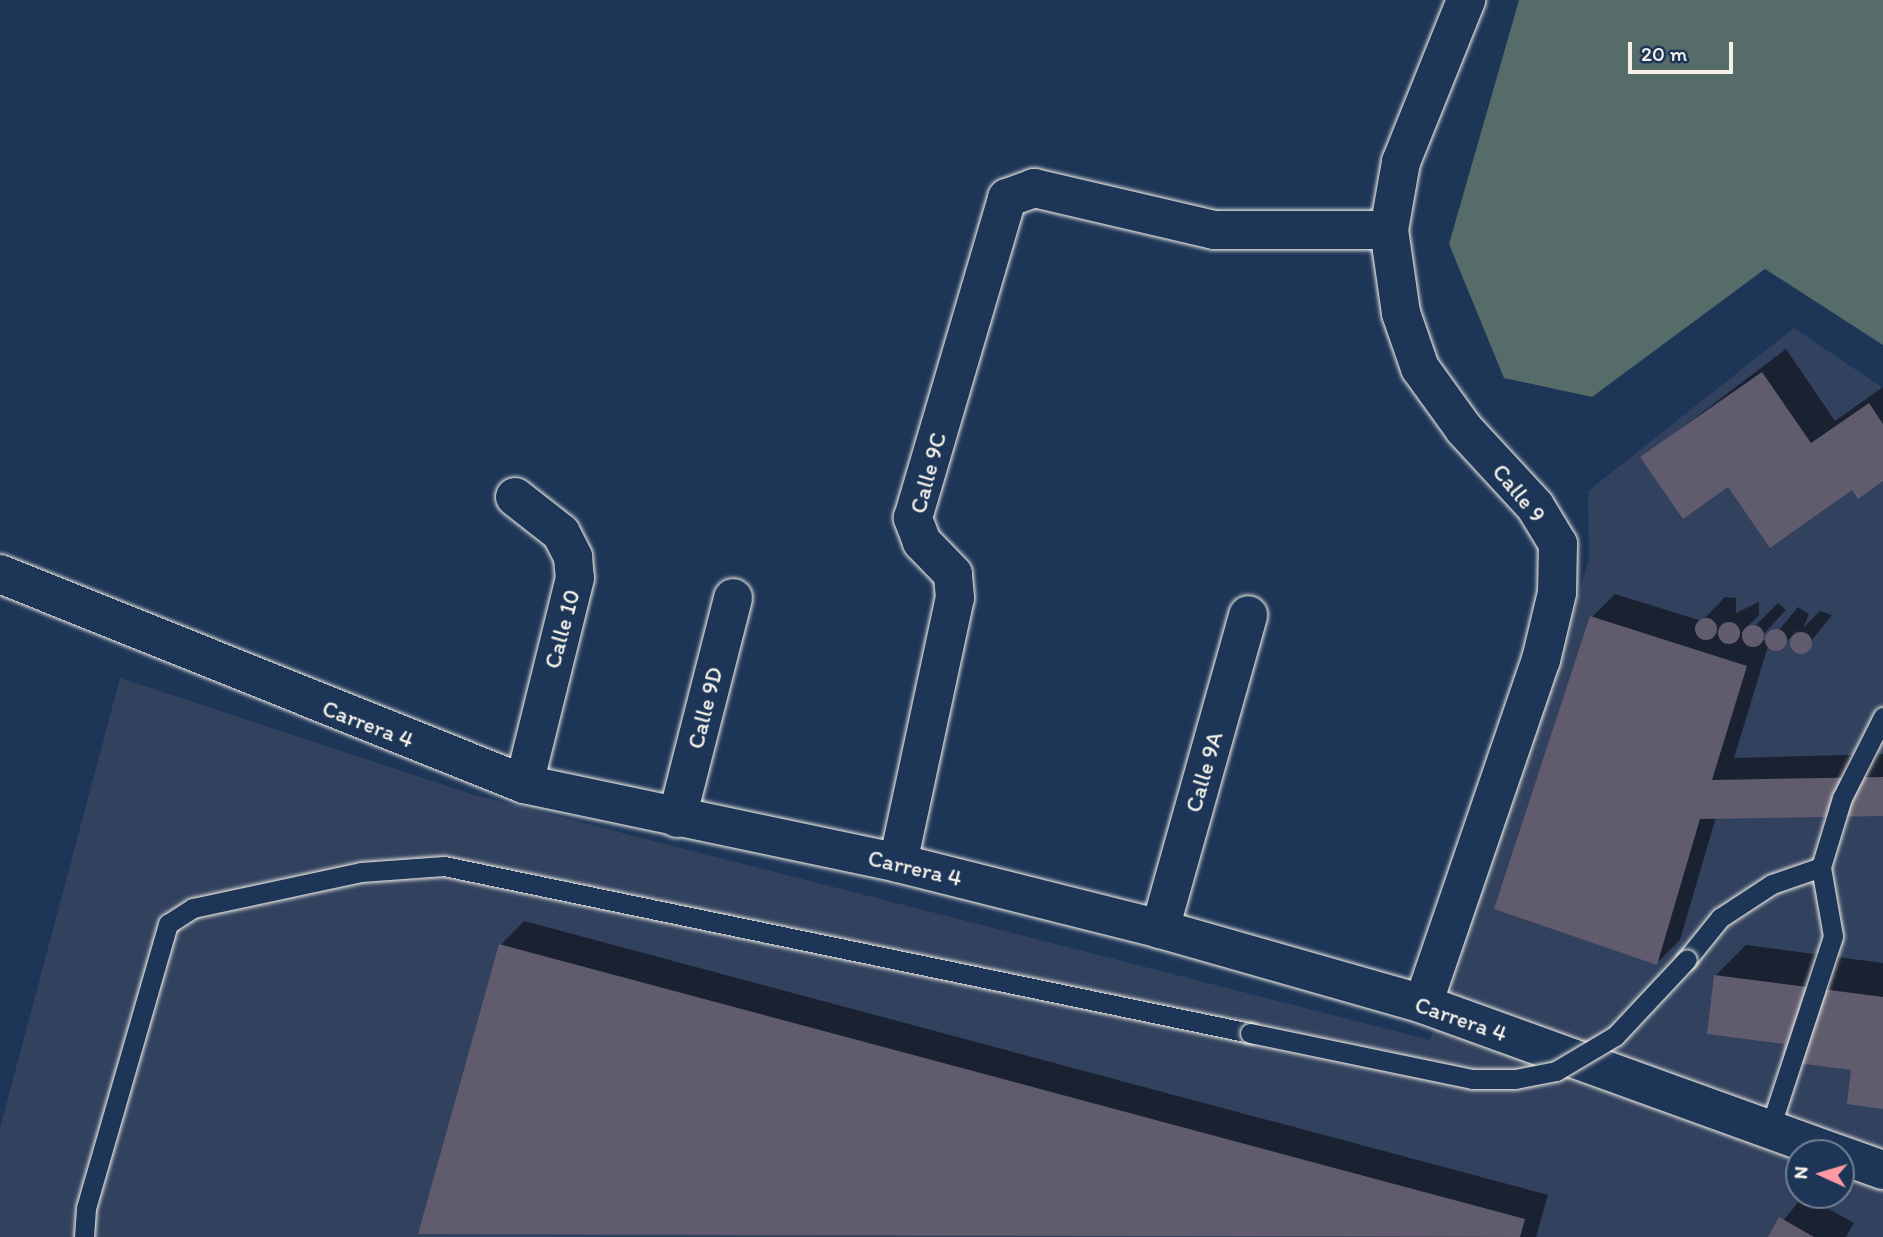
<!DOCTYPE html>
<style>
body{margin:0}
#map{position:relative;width:1883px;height:1237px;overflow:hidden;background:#1d3557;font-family:Itim,sans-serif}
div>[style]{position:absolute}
.built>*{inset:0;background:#31415e}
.green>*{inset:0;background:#556c68}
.shadow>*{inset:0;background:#0007}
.building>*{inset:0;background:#605c6e}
.round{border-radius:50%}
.roads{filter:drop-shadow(0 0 2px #f4f1e8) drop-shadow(0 0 2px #f4f1e8)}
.lane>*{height:19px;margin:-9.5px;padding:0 9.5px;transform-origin:9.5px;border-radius:9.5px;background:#1d3557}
.street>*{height:38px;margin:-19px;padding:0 19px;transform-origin:19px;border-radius:19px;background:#1d3557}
.secondary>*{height:38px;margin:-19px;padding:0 19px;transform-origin:19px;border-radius:19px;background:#1d3557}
.bridges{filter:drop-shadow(0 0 2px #f4f1e8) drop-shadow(0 0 2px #f4f1e8)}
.lane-bridge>*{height:19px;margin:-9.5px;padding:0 9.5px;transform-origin:9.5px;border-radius:9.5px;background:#1d3557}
span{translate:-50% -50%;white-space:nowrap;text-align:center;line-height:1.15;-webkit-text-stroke:5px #1d3557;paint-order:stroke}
.street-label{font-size:23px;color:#f4f1e8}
.north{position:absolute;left:1785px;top:1139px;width:70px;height:70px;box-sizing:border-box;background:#1d3557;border:2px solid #738091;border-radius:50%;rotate:274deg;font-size:19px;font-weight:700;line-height:28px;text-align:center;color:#f4f1e8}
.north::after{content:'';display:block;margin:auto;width:24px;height:32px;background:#ff9aa2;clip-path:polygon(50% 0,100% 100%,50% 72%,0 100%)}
.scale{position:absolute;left:1628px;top:42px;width:105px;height:32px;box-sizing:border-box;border:4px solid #f4f1e8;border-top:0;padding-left:9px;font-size:21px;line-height:24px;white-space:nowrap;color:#f4f1e8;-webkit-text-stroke:5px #1d3557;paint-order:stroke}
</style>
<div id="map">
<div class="built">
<i style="clip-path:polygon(evenodd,1794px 328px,1883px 388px,1883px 1237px,0 1237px,0 1128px,120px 678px,475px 795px,1430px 1040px,1574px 612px,1589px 558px,1588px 491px,1794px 328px,1799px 1153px,1841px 1153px,1841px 1195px,1799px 1195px,1799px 1153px)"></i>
</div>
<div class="green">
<i style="clip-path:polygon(1519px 0,1883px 0,1883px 345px,1765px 269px,1592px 397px,1504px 378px,1449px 244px)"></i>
</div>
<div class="shadow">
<i style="clip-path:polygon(1786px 349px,1835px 421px,1883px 387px,1883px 479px,1852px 488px,1729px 485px,1642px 458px)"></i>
<i style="clip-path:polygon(1615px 594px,1702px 621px,1725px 597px,1736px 598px,1736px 613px,1759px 602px,1759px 615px,1741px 633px,1746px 635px,1778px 603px,1786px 610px,1759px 639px,1769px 642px,1798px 607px,1809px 614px,1803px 628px,1820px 611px,1832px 615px,1804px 650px,1793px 645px,1798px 630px,1780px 648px,1769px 643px,1734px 758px,1883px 754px,1883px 814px,1716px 817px,1680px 940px,1657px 963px,1592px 617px)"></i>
<i style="clip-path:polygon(524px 921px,1548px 1195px,1536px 1237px,420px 1233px,501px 945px)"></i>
<i style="clip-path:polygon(1746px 945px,1883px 963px,1883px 1107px,1853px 1068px,1786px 1043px,1716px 975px)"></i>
<i style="clip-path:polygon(1804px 1195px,1854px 1223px,1846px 1237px,1770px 1237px)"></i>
</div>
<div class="building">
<i style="clip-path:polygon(1762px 372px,1811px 443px,1869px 403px,1883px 424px,1883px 481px,1858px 499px,1852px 490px,1770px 548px,1728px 487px,1683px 519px,1640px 457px)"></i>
<i style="clip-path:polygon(1590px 616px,1747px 666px,1712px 780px,1883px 777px,1883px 816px,1700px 819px,1657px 965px,1494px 909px)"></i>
<i class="round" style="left:1695px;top:618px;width:22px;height:22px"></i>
<i class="round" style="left:1718px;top:622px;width:22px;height:22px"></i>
<i class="round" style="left:1742px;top:625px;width:22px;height:22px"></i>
<i class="round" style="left:1765px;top:629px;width:22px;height:22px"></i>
<i class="round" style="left:1790px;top:632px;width:22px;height:22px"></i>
<i style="clip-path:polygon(499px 944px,1525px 1219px,1520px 1237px,418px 1234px)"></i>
<i style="clip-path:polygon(1714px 975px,1883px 997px,1883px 1109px,1847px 1104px,1851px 1070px,1782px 1061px,1784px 1044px,1707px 1034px)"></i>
<i style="clip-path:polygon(1779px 1217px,1814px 1237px,1768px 1237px)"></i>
</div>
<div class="roads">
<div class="lane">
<i style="left:1687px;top:959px;width:53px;rotate:-51.2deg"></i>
<i style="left:1720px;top:918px;width:62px;rotate:-33.2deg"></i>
<i style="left:1772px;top:884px;width:52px;rotate:-19.1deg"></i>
<i style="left:1769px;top:1131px;width:205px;rotate:-71.8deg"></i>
<i style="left:1833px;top:936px;width:70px;rotate:-99.9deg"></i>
<i style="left:1821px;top:867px;width:72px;rotate:-73.1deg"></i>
<i style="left:1842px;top:798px;width:91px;rotate:-63.2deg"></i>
<i style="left:84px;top:1237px;width:29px;rotate:-86deg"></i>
<i style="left:86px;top:1208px;width:296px;rotate:-73.9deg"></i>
<i style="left:168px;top:924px;width:30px;rotate:-33deg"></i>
<i style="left:193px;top:908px;width:172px;rotate:-12.1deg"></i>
<i style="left:361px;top:872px;width:83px;rotate:-4.1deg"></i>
<i style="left:444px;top:866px;width:823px;rotate:11.71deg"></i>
</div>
<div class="street">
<i style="left:515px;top:497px;width:58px;rotate:38deg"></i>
<i style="left:561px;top:533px;width:27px;rotate:63deg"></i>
<i style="left:573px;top:557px;width:21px;rotate:85deg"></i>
<i style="left:575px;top:578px;width:212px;rotate:103.9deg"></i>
<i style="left:677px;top:818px;width:227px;rotate:-75.7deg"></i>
<i style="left:898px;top:863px;width:271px;rotate:-77.9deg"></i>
<i style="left:955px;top:598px;width:24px;rotate:-95deg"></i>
<i style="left:953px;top:574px;width:45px;rotate:-134.1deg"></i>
<i style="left:922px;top:542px;width:26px;rotate:-111deg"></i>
<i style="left:913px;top:518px;width:334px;rotate:-73.6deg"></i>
<i style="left:1007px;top:198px;width:29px;rotate:-20deg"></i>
<i style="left:1034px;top:188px;width:185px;rotate:13.1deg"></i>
<i style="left:1214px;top:230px;width:175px"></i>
<i style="left:1160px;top:929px;width:326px;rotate:-74.3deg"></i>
<i style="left:1423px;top:1004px;width:364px;rotate:-71.1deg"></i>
<i style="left:1541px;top:660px;width:69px;rotate:-76.6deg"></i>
<i style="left:1557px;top:593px;width:49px;rotate:-88.8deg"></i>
<i style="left:1558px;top:544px;width:44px;rotate:-121.2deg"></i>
<i style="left:1535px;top:506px;width:105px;rotate:-132.7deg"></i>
<i style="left:1464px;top:429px;width:75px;rotate:-125.8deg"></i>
<i style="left:1420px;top:368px;width:58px;rotate:-109.1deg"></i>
<i style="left:1401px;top:313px;width:84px;rotate:-98.2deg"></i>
<i style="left:1389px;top:230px;width:69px;rotate:-80deg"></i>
<i style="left:1401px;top:162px;width:175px;rotate:-68.1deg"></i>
</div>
<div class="secondary">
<i style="left:0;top:574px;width:565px;rotate:21.84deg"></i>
<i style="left:524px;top:784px;width:382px;rotate:11.9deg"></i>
<i style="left:898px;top:863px;width:270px;rotate:14.1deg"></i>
<i style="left:1160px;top:929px;width:273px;rotate:15.9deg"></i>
<i style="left:1423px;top:1004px;width:437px;rotate:19.9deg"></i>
<i style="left:1841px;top:1155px;width:45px;rotate:19.7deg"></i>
</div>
</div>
<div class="bridges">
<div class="lane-bridge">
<i style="left:1250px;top:1033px;width:227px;rotate:11.7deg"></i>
<i style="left:1472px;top:1079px;width:43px"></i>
<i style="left:1515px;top:1079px;width:42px;rotate:-11deg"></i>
<i style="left:1556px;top:1071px;width:69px;rotate:-30.7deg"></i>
<i style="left:1615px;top:1036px;width:105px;rotate:-46.9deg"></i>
</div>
</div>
<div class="street-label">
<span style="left:928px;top:473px;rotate:-75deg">Calle 9C</span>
<span style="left:1519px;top:493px;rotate:50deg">Calle 9</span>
<span style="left:562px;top:629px;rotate:-75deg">Calle 10</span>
<span style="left:705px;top:708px;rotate:-76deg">Calle 9D</span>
<span style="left:368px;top:724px;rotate:21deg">Carrera 4</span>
<span style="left:1204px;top:772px;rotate:-74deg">Calle 9A</span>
<span style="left:915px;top:868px;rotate:13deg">Carrera 4</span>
<span style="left:1461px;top:1019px;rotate:19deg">Carrera 4</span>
</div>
<div class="north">N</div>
<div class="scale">20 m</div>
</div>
